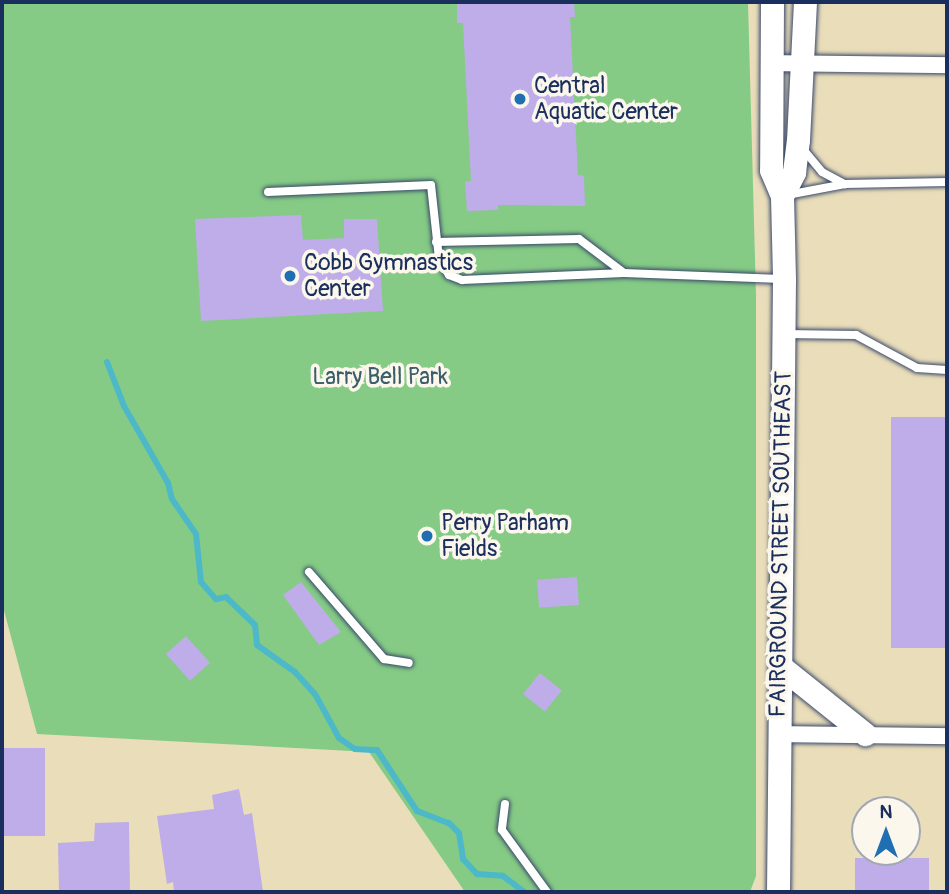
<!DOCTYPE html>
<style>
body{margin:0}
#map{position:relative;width:949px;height:894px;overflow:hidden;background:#eadeba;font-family:Pangolin,sans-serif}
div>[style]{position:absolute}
.green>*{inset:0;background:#85cb85}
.stream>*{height:6px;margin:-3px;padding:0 3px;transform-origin:3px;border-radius:3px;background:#4db9c8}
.building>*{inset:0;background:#beade8;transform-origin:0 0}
.roads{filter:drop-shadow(0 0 2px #3a496c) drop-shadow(0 0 2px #3a496c)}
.service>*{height:8px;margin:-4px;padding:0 4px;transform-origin:4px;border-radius:4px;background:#fff}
.minor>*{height:16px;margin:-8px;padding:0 8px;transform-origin:8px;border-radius:8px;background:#fff}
.secondary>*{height:23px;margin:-11.5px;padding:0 11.5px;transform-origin:11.5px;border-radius:11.5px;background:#fff}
.dots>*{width:19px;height:19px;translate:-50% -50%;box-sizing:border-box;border:4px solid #fbf7ec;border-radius:50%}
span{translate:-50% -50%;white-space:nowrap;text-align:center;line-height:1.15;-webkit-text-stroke:7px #fbf7ec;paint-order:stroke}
.poi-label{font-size:23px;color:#1b2f5e}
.left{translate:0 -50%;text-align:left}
.park-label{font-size:23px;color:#3b5e6a}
.street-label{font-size:23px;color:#1b2f5e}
.frame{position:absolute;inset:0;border:4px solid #1b2f5e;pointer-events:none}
.north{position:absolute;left:851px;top:796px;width:70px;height:70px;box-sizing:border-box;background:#fbf7ec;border:2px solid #a1a7b3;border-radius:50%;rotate:0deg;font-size:19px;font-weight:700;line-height:28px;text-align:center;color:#1b2f5e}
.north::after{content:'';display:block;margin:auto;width:24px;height:32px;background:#1f6fb2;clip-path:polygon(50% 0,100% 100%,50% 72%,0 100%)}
</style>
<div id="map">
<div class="green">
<i style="clip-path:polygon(2px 2px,748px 2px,756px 295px,756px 876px,750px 892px,465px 892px,369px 752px,37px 734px,2px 603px)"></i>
</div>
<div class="stream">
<i style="left:107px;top:362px;width:47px;rotate:68.9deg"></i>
<i style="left:124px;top:406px;width:89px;rotate:60.3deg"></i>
<i style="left:168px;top:483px;width:16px;rotate:76deg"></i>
<i style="left:172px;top:499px;width:42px;rotate:55.6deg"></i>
<i style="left:196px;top:534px;width:48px;rotate:84.1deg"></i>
<i style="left:201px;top:582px;width:23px;rotate:49deg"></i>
<i style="left:216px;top:599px;width:10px;rotate:-11deg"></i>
<i style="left:226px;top:597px;width:40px;rotate:44deg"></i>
<i style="left:255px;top:625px;width:20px;rotate:84deg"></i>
<i style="left:257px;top:645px;width:47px;rotate:35.4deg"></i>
<i style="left:295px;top:672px;width:30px;rotate:48deg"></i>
<i style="left:315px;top:694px;width:50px;rotate:61.4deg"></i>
<i style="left:339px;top:738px;width:19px;rotate:35deg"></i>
<i style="left:355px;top:749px;width:22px;rotate:3deg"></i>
<i style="left:377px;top:750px;width:73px;rotate:56.7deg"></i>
<i style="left:417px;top:811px;width:34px;rotate:21deg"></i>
<i style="left:449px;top:823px;width:14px;rotate:45deg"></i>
<i style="left:459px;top:833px;width:26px;rotate:81deg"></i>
<i style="left:463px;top:859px;width:21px;rotate:47deg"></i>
<i style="left:477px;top:874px;width:26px;rotate:4deg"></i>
<i style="left:503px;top:876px;width:26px;rotate:37deg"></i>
</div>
<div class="building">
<i style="clip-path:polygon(457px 2px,574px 2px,575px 17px,570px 17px,578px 175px,584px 176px,585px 206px,498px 205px,498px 210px,467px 211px,465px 182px,471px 181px,463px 23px,457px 23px)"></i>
<i style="clip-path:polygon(301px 215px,303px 240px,344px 238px,344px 219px,377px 219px,383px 311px,201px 321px,195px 219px)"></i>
<i style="left:891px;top:417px;width:56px;height:231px"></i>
<i style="left:577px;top:577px;width:28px;height:40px;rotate:86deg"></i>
<i style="clip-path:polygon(301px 582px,341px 632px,319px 645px,283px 595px)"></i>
<i style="left:186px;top:636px;width:36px;height:27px;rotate:48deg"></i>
<i style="left:540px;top:673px;width:28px;height:27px;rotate:39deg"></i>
<i style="left:2px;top:748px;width:43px;height:88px"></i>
<i style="clip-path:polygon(239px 789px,244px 815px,252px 813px,263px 892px,174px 892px,173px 882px,167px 884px,157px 816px,214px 809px,212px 795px)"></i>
<i style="clip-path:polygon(129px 822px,130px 892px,59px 892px,58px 843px,94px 841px,95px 823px)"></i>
<i style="left:929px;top:858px;width:34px;height:74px;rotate:90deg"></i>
</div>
<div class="roads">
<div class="service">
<i style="left:802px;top:148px;width:31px;rotate:50deg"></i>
<i style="left:822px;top:172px;width:26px;rotate:28deg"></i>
<i style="left:268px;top:192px;width:163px;rotate:-2.5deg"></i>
<i style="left:431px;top:185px;width:74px;rotate:83.8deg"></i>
<i style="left:439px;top:259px;width:19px;rotate:58deg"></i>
<i style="left:449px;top:275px;width:14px;rotate:21deg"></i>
<i style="left:462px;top:280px;width:162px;rotate:-2.5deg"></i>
<i style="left:624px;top:273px;width:157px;rotate:2.2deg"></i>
<i style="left:787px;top:195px;width:59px;rotate:-10.7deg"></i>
<i style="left:845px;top:184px;width:102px;rotate:-1.1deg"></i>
<i style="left:436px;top:242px;width:143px;rotate:-1.2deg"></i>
<i style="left:579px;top:239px;width:56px;rotate:37.1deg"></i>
<i style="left:784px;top:334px;width:72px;rotate:0.8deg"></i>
<i style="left:856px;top:335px;width:69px;rotate:28.4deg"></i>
<i style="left:917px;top:368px;width:30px;rotate:4deg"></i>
<i style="left:309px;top:572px;width:115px;rotate:49.2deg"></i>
<i style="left:384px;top:659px;width:25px;rotate:9deg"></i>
<i style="left:505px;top:804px;width:26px;rotate:97deg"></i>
<i style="left:502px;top:830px;width:77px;rotate:54deg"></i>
</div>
<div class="minor">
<i style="left:771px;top:63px;width:176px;rotate:0.7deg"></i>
<i style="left:779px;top:734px;width:168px;rotate:0.7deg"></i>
</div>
<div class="secondary">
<i style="left:772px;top:2px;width:168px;rotate:90.3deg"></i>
<i style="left:771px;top:170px;width:28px;rotate:67deg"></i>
<i style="left:782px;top:196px;width:83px;rotate:88.6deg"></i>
<i style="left:784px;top:279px;width:613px;rotate:90.56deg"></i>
<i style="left:782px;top:196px;width:27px;rotate:-63deg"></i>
<i style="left:794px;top:172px;width:32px;rotate:-83deg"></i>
<i style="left:798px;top:140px;width:138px;rotate:-87.1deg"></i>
<i style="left:780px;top:666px;width:109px;rotate:38.7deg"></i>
</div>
</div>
<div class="dots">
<i style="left:520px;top:99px;background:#1f6fb2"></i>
<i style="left:290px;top:276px;background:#1f6fb2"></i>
<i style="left:427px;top:536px;background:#1f6fb2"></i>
</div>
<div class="poi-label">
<span class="left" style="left:534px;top:99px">Central<br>Aquatic Center</span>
<span class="left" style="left:304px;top:276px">Cobb Gymnastics<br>Center</span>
<span class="left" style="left:441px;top:536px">Perry Parham<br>Fields</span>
</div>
<div class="park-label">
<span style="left:380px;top:377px">Larry Bell Park</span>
</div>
<div class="street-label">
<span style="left:781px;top:544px;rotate:-89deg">FAIRGROUND STREET SOUTHEAST</span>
</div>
<div class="frame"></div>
<div class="north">N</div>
</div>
